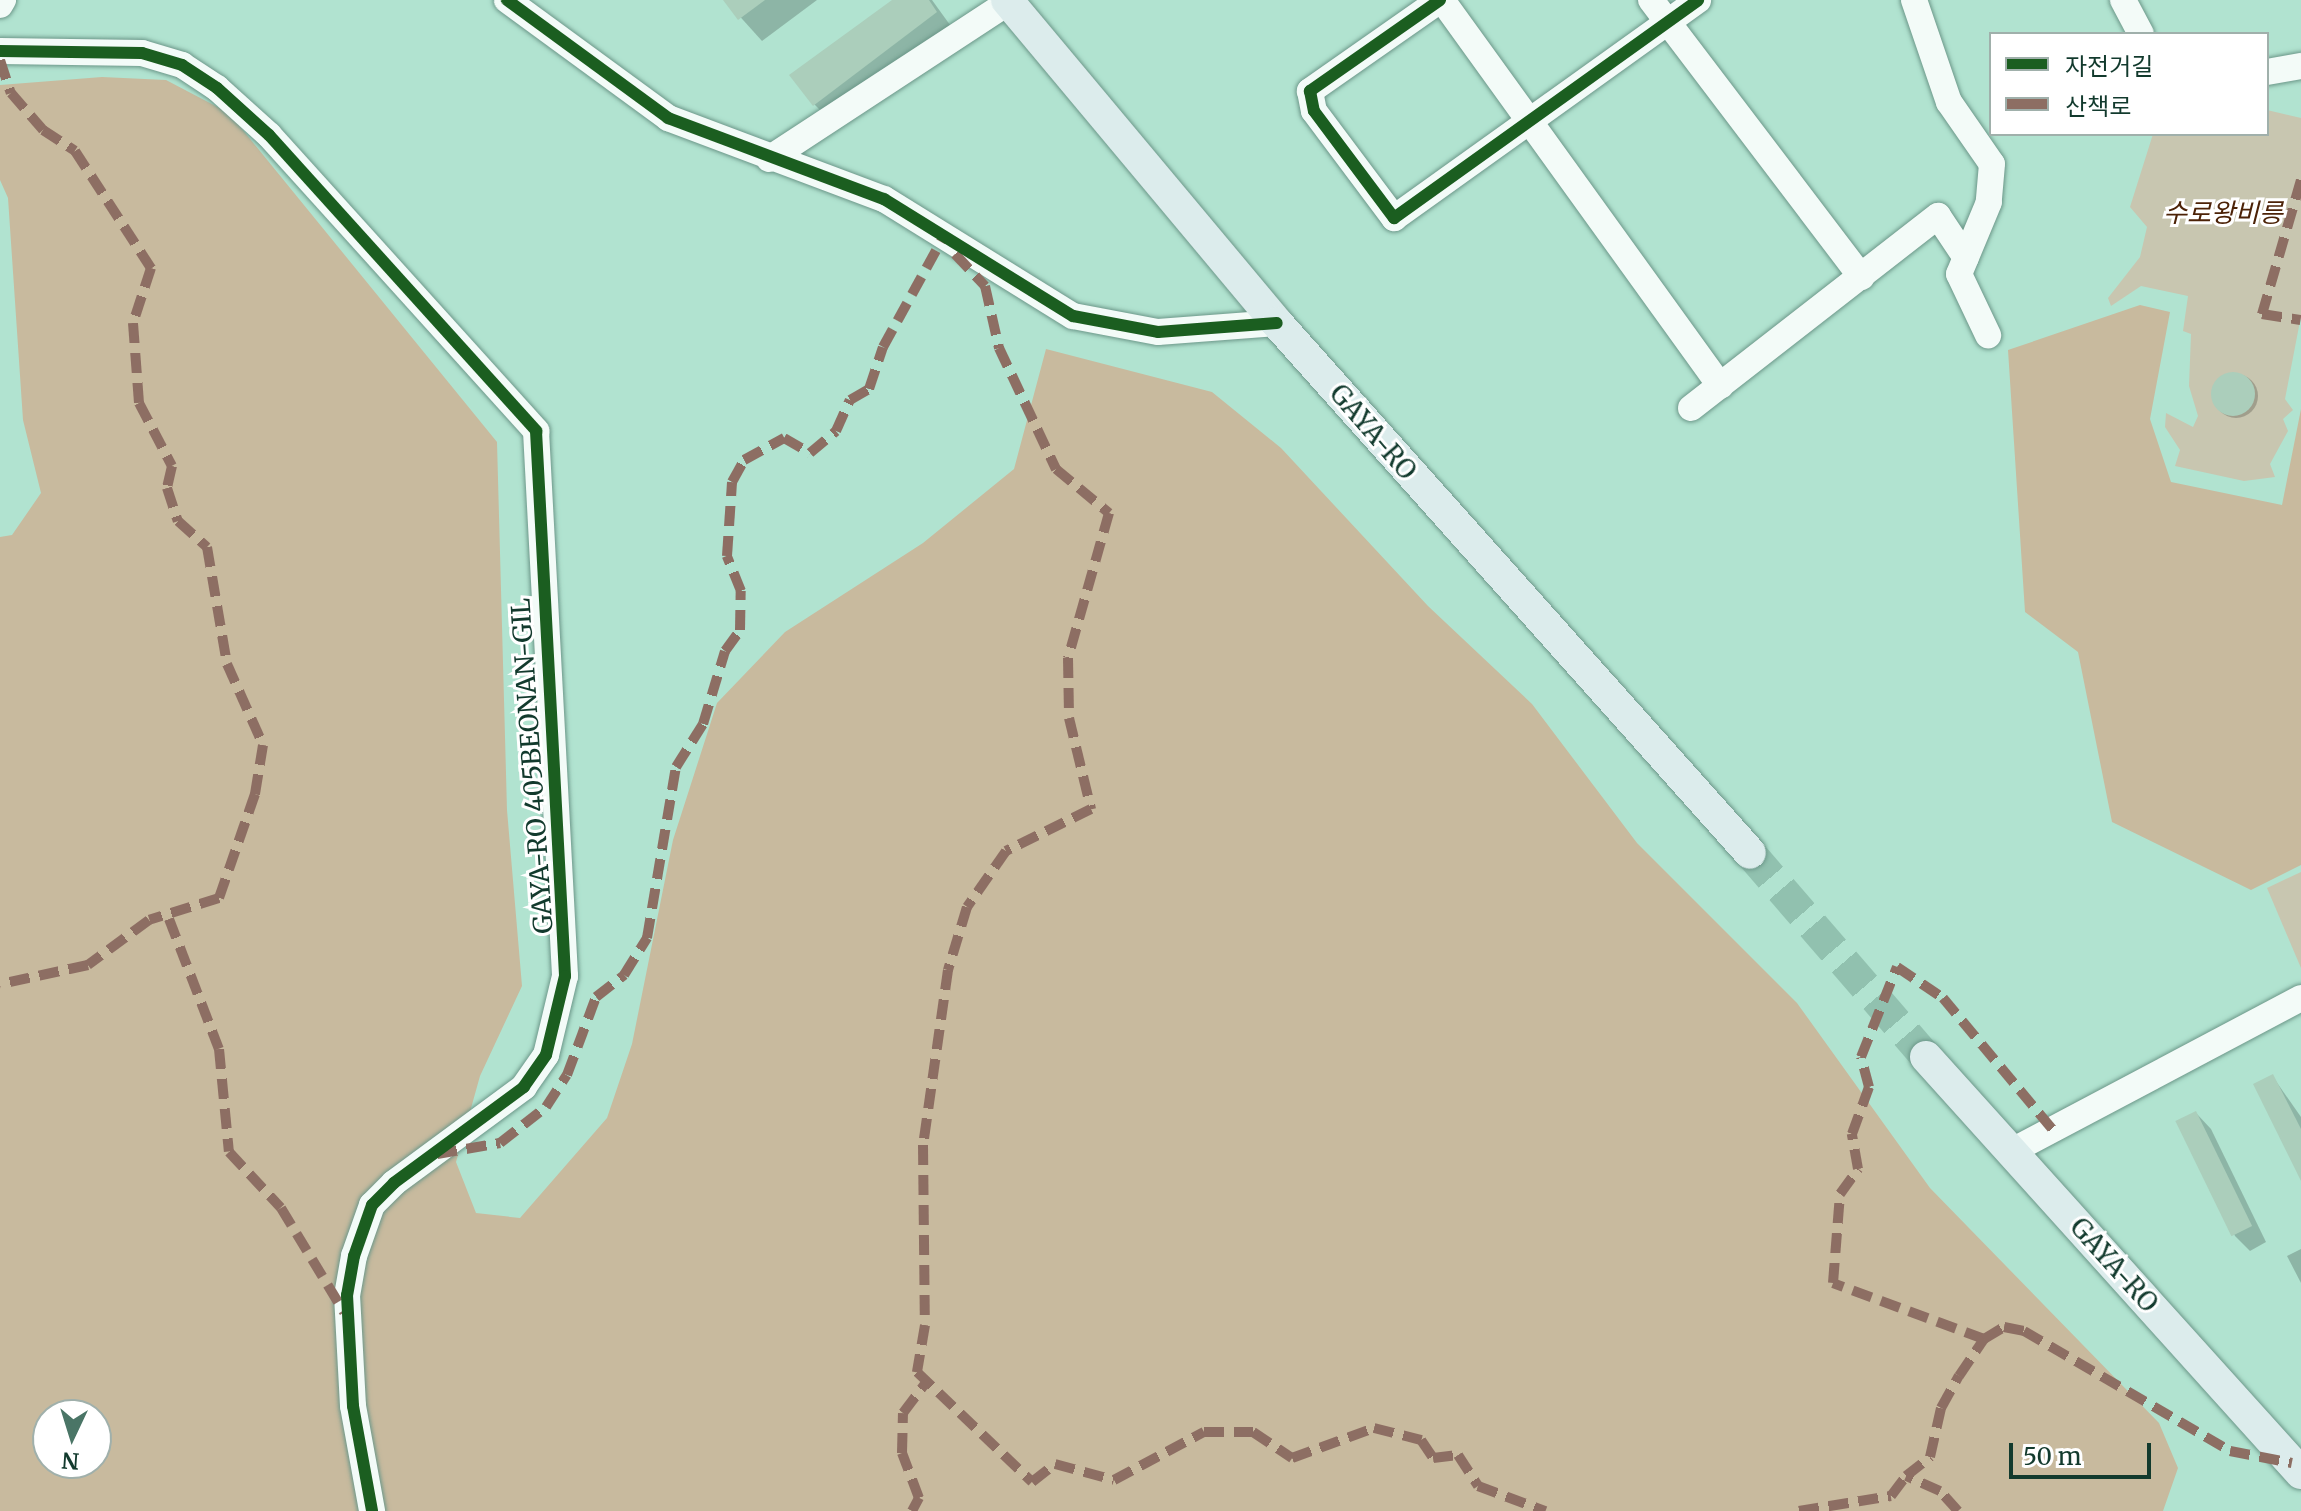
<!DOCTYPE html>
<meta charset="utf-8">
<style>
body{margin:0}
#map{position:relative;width:2301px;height:1511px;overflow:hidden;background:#b1e3d0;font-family:Merriweather,"Noto Sans KR",serif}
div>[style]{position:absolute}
.green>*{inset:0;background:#c8c6b0}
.forest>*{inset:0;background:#c8ba9e}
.shadow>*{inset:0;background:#0003}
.round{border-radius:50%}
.building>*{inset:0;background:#abcebb;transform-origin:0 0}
.major-tunnel>*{height:32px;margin-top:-16px;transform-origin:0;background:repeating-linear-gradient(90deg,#91c1af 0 32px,transparent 0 48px)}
.roads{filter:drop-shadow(0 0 2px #6c9789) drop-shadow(0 0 2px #6c9789)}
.minor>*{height:26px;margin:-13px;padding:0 13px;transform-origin:13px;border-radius:13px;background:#f3fbf8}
.major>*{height:32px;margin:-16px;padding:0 16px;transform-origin:16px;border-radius:16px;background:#dcecec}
.quiet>*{height:10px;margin-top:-5px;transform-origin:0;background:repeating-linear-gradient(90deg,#8d6e63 0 20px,transparent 0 30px)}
.cycleway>*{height:12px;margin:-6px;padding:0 6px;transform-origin:6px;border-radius:6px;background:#1b5e20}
span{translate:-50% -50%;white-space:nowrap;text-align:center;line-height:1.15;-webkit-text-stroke:6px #fff;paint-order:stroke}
.park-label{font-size:26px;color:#4c2207;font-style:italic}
.street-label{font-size:26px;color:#123a2d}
.legend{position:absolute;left:1989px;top:32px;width:280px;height:104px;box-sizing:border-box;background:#fff;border:2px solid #a0b0ab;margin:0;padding:10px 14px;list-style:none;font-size:24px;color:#123a2d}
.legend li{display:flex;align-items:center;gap:16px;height:40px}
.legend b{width:40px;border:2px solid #a0b0ab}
.north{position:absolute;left:32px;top:1399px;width:80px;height:80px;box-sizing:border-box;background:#fff;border:2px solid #a0b0ab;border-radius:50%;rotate:184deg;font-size:22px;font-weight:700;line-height:32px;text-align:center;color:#123a2d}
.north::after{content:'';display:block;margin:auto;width:28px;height:36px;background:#4a7566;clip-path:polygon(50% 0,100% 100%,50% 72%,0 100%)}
.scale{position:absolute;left:2009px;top:1443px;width:142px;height:36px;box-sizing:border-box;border:4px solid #123a2d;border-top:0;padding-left:10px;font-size:24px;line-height:28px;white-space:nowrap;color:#123a2d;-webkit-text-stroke:6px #fff;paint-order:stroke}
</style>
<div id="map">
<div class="green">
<i style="clip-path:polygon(2267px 110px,2301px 118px,2301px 316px,2285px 399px,2293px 410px,2283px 419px,2288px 431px,2270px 464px,2275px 477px,2244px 481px,2175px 466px,2180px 450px,2165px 427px,2166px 413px,2193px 427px,2198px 416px,2189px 386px,2191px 334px,2183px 331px,2188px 296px,2141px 286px,2111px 306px,2108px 298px,2140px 257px,2147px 227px,2130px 207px,2153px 134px,2267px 134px)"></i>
<i style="clip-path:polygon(2301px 872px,2301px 968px,2267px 888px)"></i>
</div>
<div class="forest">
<i style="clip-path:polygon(evenodd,102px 77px,166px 80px,229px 113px,497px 442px,507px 810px,522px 986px,480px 1076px,456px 1162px,476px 1213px,520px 1218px,607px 1118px,632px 1044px,673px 840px,717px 703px,785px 632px,923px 543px,1014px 469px,1046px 349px,1212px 392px,1281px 448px,1428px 606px,1532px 704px,1637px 843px,1797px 1003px,1930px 1188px,2159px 1423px,2178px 1468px,2163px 1511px,0 1511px,0 537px,12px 535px,41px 493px,23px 420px,8px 198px,0 180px,0 85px,102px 77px,48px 1415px,96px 1415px,96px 1463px,48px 1463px,48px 1415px)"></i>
<i style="clip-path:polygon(2140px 305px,2170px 312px,2150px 419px,2171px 482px,2282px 505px,2301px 409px,2301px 865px,2251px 890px,2112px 822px,2078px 652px,2025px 612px,2008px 350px)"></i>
</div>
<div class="shadow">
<i style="clip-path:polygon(725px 0,817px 0,762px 41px)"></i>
<i style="clip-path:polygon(895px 0,932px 0,958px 36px,837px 127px,814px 104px)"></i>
<i class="round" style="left:2214px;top:374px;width:44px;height:44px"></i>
<i style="clip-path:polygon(2273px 1077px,2301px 1117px,2301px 1176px)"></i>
<i style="clip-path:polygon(2196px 1113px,2211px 1129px,2266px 1242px,2250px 1251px,2235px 1236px,2178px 1123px)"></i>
<i style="clip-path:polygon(2301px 1249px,2301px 1283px,2287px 1256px)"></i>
</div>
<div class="building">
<i style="clip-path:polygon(723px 0,765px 0,738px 20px)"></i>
<i style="clip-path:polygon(892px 0,929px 0,937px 12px,813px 106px,789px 75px)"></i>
<i class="round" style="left:2211px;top:372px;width:44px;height:44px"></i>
<i style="clip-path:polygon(2273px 1074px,2301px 1129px,2301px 1181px,2253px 1084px)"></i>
<i style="left:2196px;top:1111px;width:128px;height:23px;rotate:64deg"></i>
</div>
<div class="major-tunnel">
<i style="left:1750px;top:853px;width:269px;rotate:49.2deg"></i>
</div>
<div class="roads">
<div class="minor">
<i style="left:507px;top:0;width:200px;rotate:36.2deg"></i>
<i style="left:668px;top:118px;width:231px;rotate:20.6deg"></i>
<i style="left:884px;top:199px;width:222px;rotate:31.8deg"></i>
<i style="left:1073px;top:316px;width:86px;rotate:10.7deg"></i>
<i style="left:1158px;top:332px;width:119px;rotate:-4.3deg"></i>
<i style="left:1440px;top:0;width:159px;rotate:145deg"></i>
<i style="left:1310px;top:91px;width:20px;rotate:79deg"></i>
<i style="left:1314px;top:111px;width:134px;rotate:53.2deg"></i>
<i style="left:1394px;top:218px;width:374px;rotate:-35.6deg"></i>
<i style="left:1442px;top:0;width:476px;rotate:54.2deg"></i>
<i style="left:1651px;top:0;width:348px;rotate:52.8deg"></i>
<i style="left:1914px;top:0;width:108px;rotate:71.1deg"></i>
<i style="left:1949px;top:102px;width:75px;rotate:55.3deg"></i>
<i style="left:1992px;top:164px;width:38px;rotate:95deg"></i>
<i style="left:1989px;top:202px;width:78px;rotate:112.6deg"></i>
<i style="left:1959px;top:274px;width:68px;rotate:64.6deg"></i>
<i style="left:2123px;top:0;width:38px;rotate:62deg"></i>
<i style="left:0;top:5px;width:6px;rotate:-59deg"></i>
<i style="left:0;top:51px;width:142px;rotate:0.8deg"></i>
<i style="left:142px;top:53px;width:42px;rotate:16.7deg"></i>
<i style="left:182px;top:65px;width:42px;rotate:33.3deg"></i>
<i style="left:217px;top:88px;width:70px;rotate:42.1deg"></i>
<i style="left:269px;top:135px;width:399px;rotate:47.9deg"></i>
<i style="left:536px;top:431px;width:546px;rotate:86.95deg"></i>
<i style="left:565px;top:976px;width:81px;rotate:103.5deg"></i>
<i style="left:546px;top:1055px;width:39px;rotate:125deg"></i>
<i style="left:524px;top:1087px;width:162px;rotate:143.6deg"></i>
<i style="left:394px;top:1183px;width:31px;rotate:135deg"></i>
<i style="left:372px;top:1205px;width:54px;rotate:109.4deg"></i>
<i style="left:354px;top:1256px;width:40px;rotate:100deg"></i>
<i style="left:347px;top:1295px;width:111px;rotate:86.9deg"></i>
<i style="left:353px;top:1406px;width:107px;rotate:79.7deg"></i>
<i style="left:2267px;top:72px;width:35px;rotate:-10deg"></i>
<i style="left:769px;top:159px;width:290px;rotate:-33.2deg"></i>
<i style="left:1691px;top:408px;width:313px;rotate:-37.9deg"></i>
<i style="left:1938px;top:216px;width:50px;rotate:56.3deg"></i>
<i style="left:2012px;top:1151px;width:327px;rotate:-27.9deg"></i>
</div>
<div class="major">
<i style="left:1007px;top:0;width:421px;rotate:50.1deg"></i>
<i style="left:1277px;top:323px;width:710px;rotate:48.25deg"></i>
<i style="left:1926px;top:1057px;width:560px;rotate:47.97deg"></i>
</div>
</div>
<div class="quiet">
<i style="left:0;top:60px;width:35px;rotate:72deg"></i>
<i style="left:11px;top:93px;width:49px;rotate:49.1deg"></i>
<i style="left:43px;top:130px;width:38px;rotate:33deg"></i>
<i style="left:75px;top:151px;width:140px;rotate:57deg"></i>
<i style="left:151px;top:268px;width:58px;rotate:108.1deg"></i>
<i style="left:133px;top:323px;width:80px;rotate:85.7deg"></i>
<i style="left:139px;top:403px;width:71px;rotate:62.4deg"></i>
<i style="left:172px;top:466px;width:23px;rotate:103deg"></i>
<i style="left:167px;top:488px;width:35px;rotate:72deg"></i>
<i style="left:178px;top:521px;width:39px;rotate:42deg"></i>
<i style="left:207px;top:547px;width:119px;rotate:80.3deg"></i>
<i style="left:227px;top:664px;width:89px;rotate:66deg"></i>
<i style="left:263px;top:745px;width:50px;rotate:99.3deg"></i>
<i style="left:255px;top:794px;width:110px;rotate:109.1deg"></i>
<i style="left:219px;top:898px;width:73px;rotate:162.6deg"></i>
<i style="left:149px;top:920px;width:76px;rotate:143.6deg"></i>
<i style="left:88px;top:965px;width:90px;rotate:167.8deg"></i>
<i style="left:2301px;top:180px;width:140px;rotate:106.2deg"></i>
<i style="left:2262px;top:314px;width:39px;rotate:9deg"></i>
<i style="left:955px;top:254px;width:44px;rotate:46.8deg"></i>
<i style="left:985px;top:286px;width:64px;rotate:77.3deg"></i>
<i style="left:999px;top:348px;width:134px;rotate:64.8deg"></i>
<i style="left:1056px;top:469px;width:69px;rotate:39.7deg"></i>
<i style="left:1109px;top:513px;width:151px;rotate:105.8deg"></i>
<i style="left:1068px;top:658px;width:60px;rotate:89deg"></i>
<i style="left:1069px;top:718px;width:94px;rotate:76.4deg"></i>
<i style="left:1091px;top:809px;width:95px;rotate:153.7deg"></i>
<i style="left:1006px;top:851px;width:68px;rotate:124.9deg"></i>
<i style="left:967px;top:907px;width:66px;rotate:106.8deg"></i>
<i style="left:948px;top:970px;width:177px;rotate:98.1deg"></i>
<i style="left:923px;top:1145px;width:180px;rotate:89.4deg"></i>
<i style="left:925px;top:1325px;width:48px;rotate:99.7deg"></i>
<i style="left:917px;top:1372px;width:159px;rotate:43.7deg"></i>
<i style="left:1032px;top:1482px;width:29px;rotate:-38deg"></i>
<i style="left:1055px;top:1464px;width:61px;rotate:15.2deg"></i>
<i style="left:1114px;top:1480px;width:102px;rotate:-28.1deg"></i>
<i style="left:1204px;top:1432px;width:49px"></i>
<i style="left:1253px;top:1432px;width:47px;rotate:33.7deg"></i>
<i style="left:1292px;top:1458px;width:87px;rotate:-20.1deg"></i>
<i style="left:1374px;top:1428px;width:49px;rotate:14.3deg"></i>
<i style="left:1421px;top:1440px;width:22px;rotate:56deg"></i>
<i style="left:1433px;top:1458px;width:25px;rotate:-7deg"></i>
<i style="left:1458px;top:1455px;width:37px;rotate:57deg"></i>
<i style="left:1478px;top:1486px;width:72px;rotate:20.5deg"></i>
<i style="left:169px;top:919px;width:139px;rotate:69deg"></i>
<i style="left:219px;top:1049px;width:103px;rotate:84.5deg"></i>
<i style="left:229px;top:1152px;width:76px;rotate:47.1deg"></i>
<i style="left:281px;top:1208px;width:122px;rotate:58.8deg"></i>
<i style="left:437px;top:1154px;width:64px;rotate:-9.9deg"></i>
<i style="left:500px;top:1143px;width:58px;rotate:-38deg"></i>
<i style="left:546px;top:1107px;width:38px;rotate:-57deg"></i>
<i style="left:567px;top:1075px;width:83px;rotate:-69.6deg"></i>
<i style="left:596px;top:997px;width:36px;rotate:-38deg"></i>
<i style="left:624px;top:975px;width:44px;rotate:-58.1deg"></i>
<i style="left:647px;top:938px;width:173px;rotate:-80.4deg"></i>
<i style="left:676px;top:767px;width:51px;rotate:-57.9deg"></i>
<i style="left:703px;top:724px;width:76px;rotate:-73.2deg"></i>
<i style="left:725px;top:651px;width:26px;rotate:-54deg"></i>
<i style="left:740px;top:630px;width:39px;rotate:-89deg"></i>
<i style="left:741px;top:591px;width:38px;rotate:-112deg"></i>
<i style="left:727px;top:556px;width:74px;rotate:-86.1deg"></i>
<i style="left:732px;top:482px;width:25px;rotate:-61deg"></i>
<i style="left:744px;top:460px;width:46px;rotate:-28.8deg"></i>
<i style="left:784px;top:438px;width:30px;rotate:30deg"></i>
<i style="left:810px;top:453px;width:34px;rotate:-40deg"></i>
<i style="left:836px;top:431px;width:34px;rotate:-66deg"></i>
<i style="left:850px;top:400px;width:22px;rotate:-30deg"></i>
<i style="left:869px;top:389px;width:44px;rotate:-71.6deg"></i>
<i style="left:883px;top:347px;width:127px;rotate:-61.2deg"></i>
<i style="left:1984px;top:1339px;width:161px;rotate:-159.7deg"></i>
<i style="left:1833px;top:1283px;width:89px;rotate:-85.5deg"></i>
<i style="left:1840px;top:1194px;width:31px;rotate:-54deg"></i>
<i style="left:1858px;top:1169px;width:36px;rotate:-100deg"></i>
<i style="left:1852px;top:1134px;width:50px;rotate:-70.1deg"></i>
<i style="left:1869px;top:1087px;width:31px;rotate:-105deg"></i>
<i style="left:1861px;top:1057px;width:97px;rotate:-68.2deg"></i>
<i style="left:1897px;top:967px;width:55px;rotate:34deg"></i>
<i style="left:1943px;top:998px;width:172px;rotate:50.2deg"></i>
<i style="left:912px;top:1511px;width:15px;rotate:-62deg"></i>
<i style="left:919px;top:1498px;width:48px;rotate:-110.7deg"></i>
<i style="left:902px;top:1453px;width:40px;rotate:-88.6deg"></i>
<i style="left:903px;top:1413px;width:36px;rotate:-53deg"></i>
<i style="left:1799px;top:1511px;width:93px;rotate:-9.3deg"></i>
<i style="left:1891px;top:1496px;width:25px;rotate:-53deg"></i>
<i style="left:1958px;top:1511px;width:27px;rotate:-132deg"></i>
<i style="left:1940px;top:1491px;width:37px;rotate:-156deg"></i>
<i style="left:1906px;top:1476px;width:31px;rotate:-38deg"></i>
<i style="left:1930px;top:1457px;width:50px;rotate:-77.3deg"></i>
<i style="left:1941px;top:1408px;width:37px;rotate:-61deg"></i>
<i style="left:1959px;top:1376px;width:45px;rotate:-56deg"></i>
<i style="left:1984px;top:1339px;width:23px;rotate:-31deg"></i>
<i style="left:2004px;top:1327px;width:20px;rotate:11deg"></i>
<i style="left:2024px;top:1331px;width:238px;rotate:30.2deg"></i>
<i style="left:2230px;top:1451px;width:63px;rotate:11deg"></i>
</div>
<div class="cycleway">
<i style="left:507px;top:0;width:200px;rotate:36.2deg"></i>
<i style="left:668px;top:118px;width:231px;rotate:20.6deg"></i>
<i style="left:884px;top:199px;width:222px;rotate:31.8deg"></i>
<i style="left:1073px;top:316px;width:86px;rotate:10.7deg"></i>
<i style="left:1158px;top:332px;width:119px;rotate:-4.3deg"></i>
<i style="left:1440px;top:0;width:159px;rotate:145deg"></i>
<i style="left:1310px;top:91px;width:20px;rotate:79deg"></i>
<i style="left:1314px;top:111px;width:134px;rotate:53.2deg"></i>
<i style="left:1394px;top:218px;width:374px;rotate:-35.6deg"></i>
<i style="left:0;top:51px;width:142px;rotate:0.8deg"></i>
<i style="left:142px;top:53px;width:42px;rotate:16.7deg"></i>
<i style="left:182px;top:65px;width:42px;rotate:33.3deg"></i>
<i style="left:217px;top:88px;width:70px;rotate:42.1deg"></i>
<i style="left:269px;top:135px;width:399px;rotate:47.9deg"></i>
<i style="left:536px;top:431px;width:546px;rotate:86.95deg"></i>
<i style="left:565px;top:976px;width:81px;rotate:103.5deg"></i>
<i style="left:546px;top:1055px;width:39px;rotate:125deg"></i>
<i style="left:524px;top:1087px;width:162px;rotate:143.6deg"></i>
<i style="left:394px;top:1183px;width:31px;rotate:135deg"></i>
<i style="left:372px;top:1205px;width:54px;rotate:109.4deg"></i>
<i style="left:354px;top:1256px;width:40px;rotate:100deg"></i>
<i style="left:347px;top:1295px;width:111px;rotate:86.9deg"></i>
<i style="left:353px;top:1406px;width:107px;rotate:79.7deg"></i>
</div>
<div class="park-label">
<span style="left:2223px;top:213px">수로왕비릉</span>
</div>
<div class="street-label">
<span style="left:1373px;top:432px;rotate:49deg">GAYA-RO</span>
<span style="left:532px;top:766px;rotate:-94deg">GAYA-RO 405BEONAN-GIL</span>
<span style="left:2114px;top:1265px;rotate:48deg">GAYA-RO</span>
</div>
<ul class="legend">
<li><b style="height:10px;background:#1b5e20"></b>자전거길</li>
<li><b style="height:10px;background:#8d6e63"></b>산책로</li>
</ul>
<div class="north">N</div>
<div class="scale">50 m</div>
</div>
